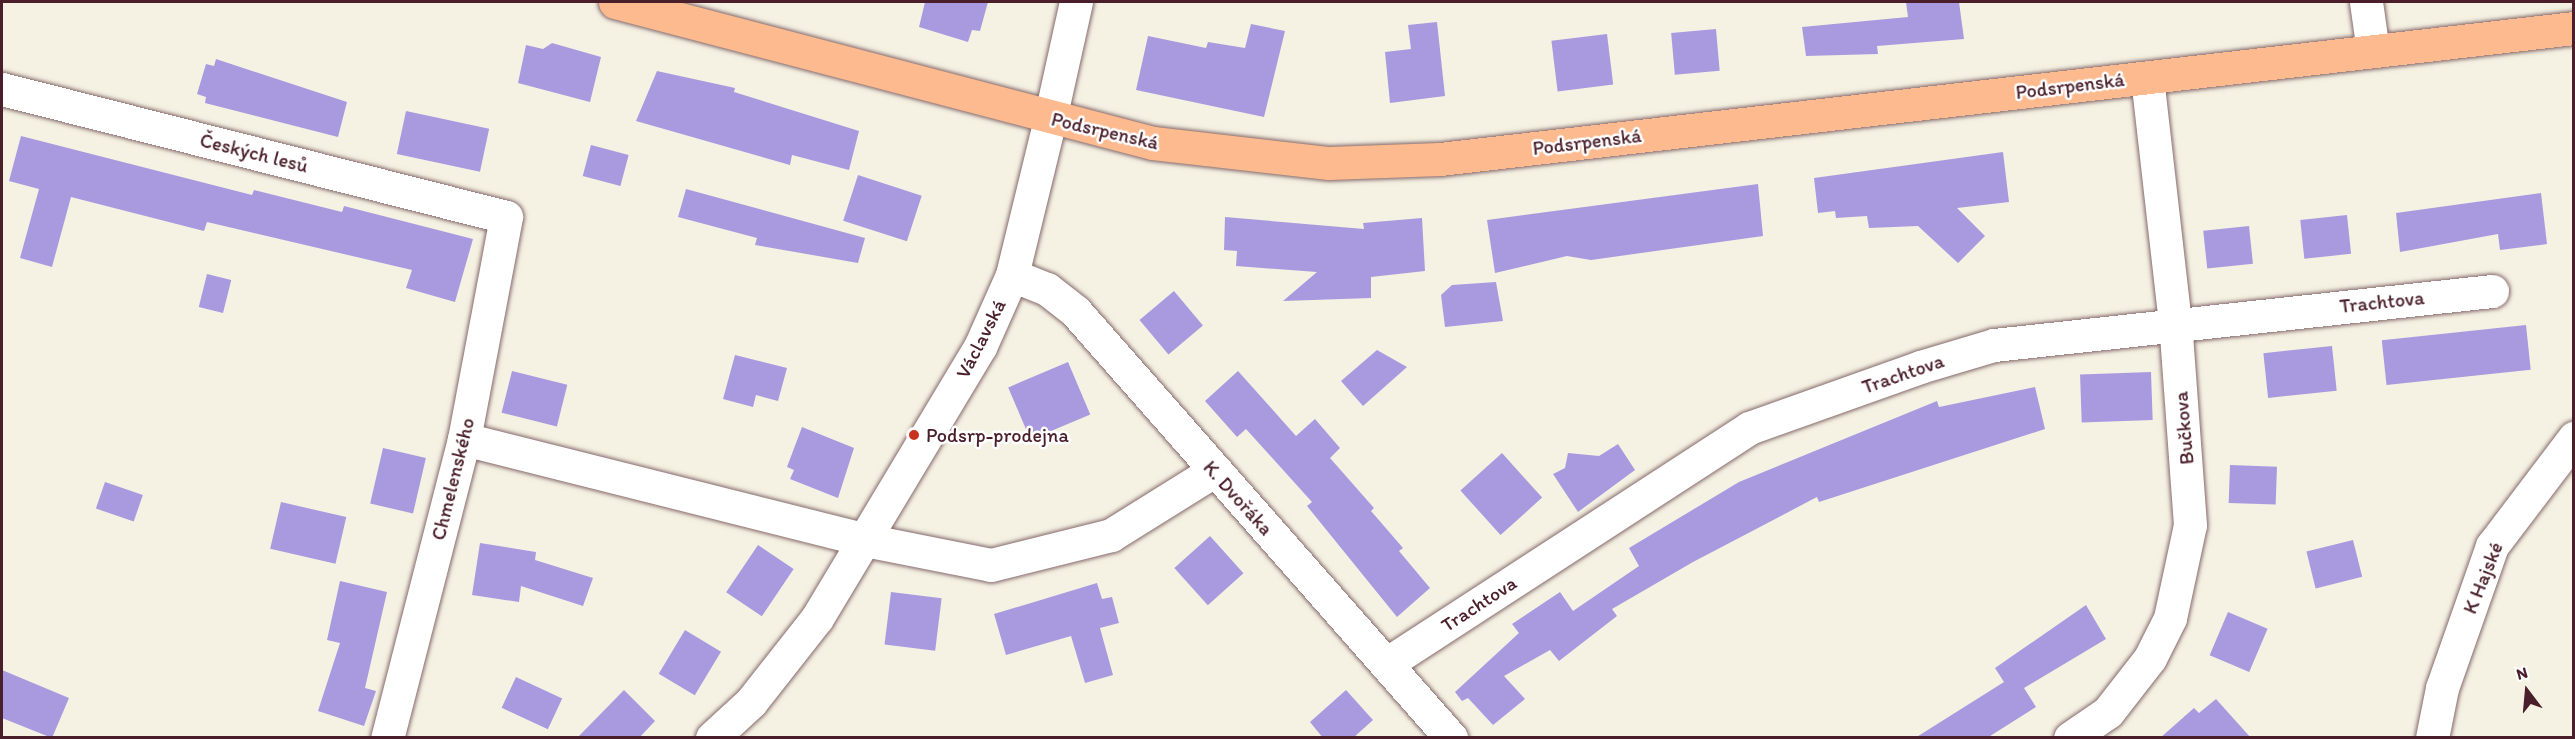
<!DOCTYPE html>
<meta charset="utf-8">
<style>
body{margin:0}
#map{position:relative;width:2575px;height:739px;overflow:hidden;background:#f5f2e3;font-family:Itim,sans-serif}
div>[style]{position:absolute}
.building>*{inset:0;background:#a99adf;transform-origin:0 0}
.roads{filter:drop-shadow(0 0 2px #86696b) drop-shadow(0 0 2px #86696b)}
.minor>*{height:33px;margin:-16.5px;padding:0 16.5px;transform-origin:16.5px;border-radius:16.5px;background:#fff}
.tertiary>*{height:33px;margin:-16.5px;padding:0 16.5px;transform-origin:16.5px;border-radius:16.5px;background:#fff}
.primary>*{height:33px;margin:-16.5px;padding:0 16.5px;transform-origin:16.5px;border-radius:16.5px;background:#fcba8e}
.dots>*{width:16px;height:16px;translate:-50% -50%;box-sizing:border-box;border:3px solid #fff;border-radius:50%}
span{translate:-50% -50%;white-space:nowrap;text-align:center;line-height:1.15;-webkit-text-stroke:5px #fff;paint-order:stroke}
.street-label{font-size:20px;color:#4a1f2b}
.poi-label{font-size:20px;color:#4a1f2b}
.left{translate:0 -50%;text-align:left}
.frame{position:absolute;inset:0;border:3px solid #4a1f2b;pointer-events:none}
.north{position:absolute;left:2497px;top:661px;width:60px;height:60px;-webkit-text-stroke:4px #fff;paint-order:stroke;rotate:344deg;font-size:16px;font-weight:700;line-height:24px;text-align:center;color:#4a1f2b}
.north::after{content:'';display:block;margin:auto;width:21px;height:27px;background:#4a1f2b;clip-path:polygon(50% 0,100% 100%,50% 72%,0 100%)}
</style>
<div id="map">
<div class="building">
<i style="clip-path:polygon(925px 2px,988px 2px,980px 31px,972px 30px,968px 42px,919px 27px)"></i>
<i style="clip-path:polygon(1906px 2px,1959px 2px,1964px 39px,1877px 46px,1878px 54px,1806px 56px,1802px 27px,1908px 17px)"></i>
<i style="clip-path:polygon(1437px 22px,1445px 96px,1390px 103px,1385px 52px,1411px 49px,1408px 25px)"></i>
<i style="clip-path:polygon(1251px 24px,1285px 31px,1264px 117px,1136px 90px,1148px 36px,1206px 48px,1208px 42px,1245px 48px)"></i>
<i style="left:1716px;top:29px;width:42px;height:45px;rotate:85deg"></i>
<i style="left:1607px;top:34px;width:51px;height:56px;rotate:83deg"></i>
<i style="clip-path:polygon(552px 43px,601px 57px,590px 102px,518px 83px,526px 45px,543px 49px)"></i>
<i style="clip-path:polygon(216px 59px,347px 102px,338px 137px,205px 103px,206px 97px,197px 94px,206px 64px,214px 66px)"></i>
<i style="clip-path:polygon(657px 71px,735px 88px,734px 92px,859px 131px,849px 170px,792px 155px,790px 165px,636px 121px)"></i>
<i style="left:406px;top:111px;width:85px;height:44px;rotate:12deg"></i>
<i style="clip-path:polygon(21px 136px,252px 195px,254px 190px,342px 212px,344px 206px,473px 239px,455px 302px,406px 288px,412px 270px,207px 222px,204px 231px,71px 197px,52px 267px,20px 258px,39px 189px,9px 181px)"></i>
<i style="left:591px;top:145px;width:39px;height:32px;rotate:15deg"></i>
<i style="clip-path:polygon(2003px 152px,2009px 202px,1957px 208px,1985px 236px,1958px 263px,1918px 226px,1869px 228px,1867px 216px,1836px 218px,1835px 211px,1818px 213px,1814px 178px)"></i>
<i style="left:858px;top:175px;width:67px;height:48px;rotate:18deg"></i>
<i style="clip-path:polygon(1758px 184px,1763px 236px,1591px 260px,1567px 256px,1495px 273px,1487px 220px)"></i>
<i style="clip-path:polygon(686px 189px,865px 238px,858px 263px,755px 245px,757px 238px,678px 217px)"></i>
<i style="clip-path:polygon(2541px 193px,2547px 244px,2500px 250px,2498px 234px,2400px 252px,2396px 213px)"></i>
<i style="left:2347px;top:215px;width:39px;height:47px;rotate:84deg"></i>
<i style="clip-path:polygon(1225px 217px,1364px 229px,1363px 223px,1422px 218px,1425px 271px,1371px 277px,1371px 298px,1283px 301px,1317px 272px,1236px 266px,1237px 251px,1224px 250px)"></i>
<i style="left:2249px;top:226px;width:38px;height:46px;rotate:84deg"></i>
<i style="left:207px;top:274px;width:25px;height:34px;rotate:14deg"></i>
<i style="clip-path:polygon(1496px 282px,1503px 321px,1445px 327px,1441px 295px,1452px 285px)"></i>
<i style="left:1174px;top:291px;width:45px;height:45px;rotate:50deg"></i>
<i style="left:2526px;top:325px;width:45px;height:145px;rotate:84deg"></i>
<i style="left:2332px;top:346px;width:45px;height:69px;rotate:84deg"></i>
<i style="clip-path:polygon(1377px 350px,1407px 367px,1363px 406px,1341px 381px)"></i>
<i style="clip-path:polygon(735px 355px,787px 368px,778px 401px,756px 395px,753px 407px,723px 399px)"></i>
<i style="left:1068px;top:362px;width:57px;height:65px;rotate:67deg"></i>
<i style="left:512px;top:371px;width:57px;height:43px;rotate:14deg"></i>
<i style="clip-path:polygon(1238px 371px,1296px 436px,1315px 419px,1340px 448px,1330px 458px,1374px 508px,1371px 511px,1403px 548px,1399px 551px,1430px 588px,1397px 617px,1307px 506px,1312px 502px,1246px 429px,1237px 437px,1205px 401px)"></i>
<i style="left:2151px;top:372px;width:48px;height:71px;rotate:88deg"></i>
<i style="clip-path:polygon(2035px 387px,2045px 429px,1819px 502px,1817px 497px,1693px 562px,1612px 609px,1617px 616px,1559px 661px,1550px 650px,1504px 676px,1525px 699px,1493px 725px,1468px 698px,1462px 701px,1455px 692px,1519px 633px,1512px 624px,1560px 592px,1573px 611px,1639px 566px,1629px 548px,1739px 482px,1937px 401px,1939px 407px)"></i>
<i style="clip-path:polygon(802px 427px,854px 448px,838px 498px,790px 479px,794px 470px,787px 467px)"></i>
<i style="clip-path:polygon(1618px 444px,1635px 470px,1578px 512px,1553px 474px,1565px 468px,1568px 453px,1599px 456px)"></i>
<i style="left:383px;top:448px;width:44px;height:57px;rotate:13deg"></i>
<i style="left:1502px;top:453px;width:60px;height:56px;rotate:48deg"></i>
<i style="left:2230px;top:465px;width:47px;height:38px;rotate:2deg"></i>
<i style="left:105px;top:482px;width:40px;height:28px;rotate:19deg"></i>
<i style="left:281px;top:502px;width:67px;height:48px;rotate:13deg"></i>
<i style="left:1210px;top:536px;width:50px;height:48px;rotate:48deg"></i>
<i style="left:2353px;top:540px;width:38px;height:48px;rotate:76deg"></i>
<i style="clip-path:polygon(480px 543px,536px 552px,535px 560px,593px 578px,583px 606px,521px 586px,519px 602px,472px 595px)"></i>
<i style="left:758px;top:545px;width:43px;height:57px;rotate:34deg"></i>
<i style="clip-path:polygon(340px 581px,387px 592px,365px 688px,376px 691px,364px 726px,318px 711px,340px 643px,327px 640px)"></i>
<i style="clip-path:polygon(1097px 583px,1102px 599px,1112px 597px,1119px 623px,1100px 628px,1113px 675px,1085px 683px,1071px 636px,1006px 655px,994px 614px)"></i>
<i style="left:891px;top:592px;width:51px;height:53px;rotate:7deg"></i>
<i style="clip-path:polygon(2086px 605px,2106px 639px,2024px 688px,2036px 707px,1987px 738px,1915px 738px,2004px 682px,1995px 668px)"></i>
<i style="left:2228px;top:612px;width:43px;height:47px;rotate:23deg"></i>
<i style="left:685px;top:630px;width:42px;height:51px;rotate:31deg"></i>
<i style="clip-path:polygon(2px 670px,69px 698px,52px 738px,2px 718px)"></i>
<i style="left:516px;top:677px;width:51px;height:34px;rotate:25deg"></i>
<i style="clip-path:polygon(624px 690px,655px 721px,639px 738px,577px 738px)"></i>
<i style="clip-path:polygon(1346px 690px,1373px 720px,1353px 738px,1323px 738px,1310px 722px)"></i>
<i style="clip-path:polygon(2216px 699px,2251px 738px,2160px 738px,2194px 708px,2199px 713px)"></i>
</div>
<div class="roads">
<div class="minor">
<i style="left:2366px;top:2px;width:49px;rotate:81.9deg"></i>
<i style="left:2px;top:89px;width:520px;rotate:14.25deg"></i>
<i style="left:506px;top:217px;width:226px;rotate:100.7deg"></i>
<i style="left:464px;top:439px;width:309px;rotate:104.4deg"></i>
<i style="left:1012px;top:275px;width:38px;rotate:22deg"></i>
<i style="left:1047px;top:289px;width:37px;rotate:38deg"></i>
<i style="left:1076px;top:312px;width:568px;rotate:48.64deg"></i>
<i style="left:464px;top:439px;width:414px;rotate:14.1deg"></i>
<i style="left:865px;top:540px;width:128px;rotate:11.2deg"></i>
<i style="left:991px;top:565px;width:124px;rotate:-14deg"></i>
<i style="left:1111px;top:535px;width:121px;rotate:-31.9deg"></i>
<i style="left:1386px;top:664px;width:433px;rotate:-33deg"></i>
<i style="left:1749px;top:428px;width:182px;rotate:-19.6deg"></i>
<i style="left:1920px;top:367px;width:77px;rotate:-16.6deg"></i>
<i style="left:1994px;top:345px;width:501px;rotate:-6.19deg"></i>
<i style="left:712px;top:738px;width:53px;rotate:-42.7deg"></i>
<i style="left:751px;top:702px;width:107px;rotate:-51.8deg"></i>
<i style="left:817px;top:618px;width:316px;rotate:-59deg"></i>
<i style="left:980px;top:347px;width:79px;rotate:-66deg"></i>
<i style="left:1012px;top:275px;width:161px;rotate:-76.3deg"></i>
<i style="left:2070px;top:738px;width:46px;rotate:-34.4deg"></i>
<i style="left:2108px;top:712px;width:68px;rotate:-52.1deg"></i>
<i style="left:2150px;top:658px;width:45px;rotate:-63.4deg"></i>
<i style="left:2170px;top:618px;width:95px;rotate:-77.9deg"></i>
<i style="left:2190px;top:525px;width:203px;rotate:-94.2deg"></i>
<i style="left:2175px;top:323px;width:247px;rotate:-96.5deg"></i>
<i style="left:2432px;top:738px;width:51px;rotate:-78.7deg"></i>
<i style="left:2442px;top:688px;width:151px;rotate:-70.6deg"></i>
<i style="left:2492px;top:546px;width:136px;rotate:-52.8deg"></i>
</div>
<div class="tertiary">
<i style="left:1050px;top:119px;width:120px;rotate:-77.5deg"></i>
</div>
<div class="primary">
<i style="left:615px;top:2px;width:556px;rotate:14.69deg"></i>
<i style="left:1153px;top:143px;width:177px;rotate:6.5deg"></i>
<i style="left:1329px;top:163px;width:111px;rotate:-2.1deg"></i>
<i style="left:1440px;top:159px;width:1142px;rotate:-6.59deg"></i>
</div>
</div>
<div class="dots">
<i style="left:914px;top:435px;background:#c8321e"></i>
</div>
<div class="street-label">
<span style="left:2070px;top:86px;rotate:-7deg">Podsrpenská</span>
<span style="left:1105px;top:131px;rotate:13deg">Podsrpenská</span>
<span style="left:1587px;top:142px;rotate:-7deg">Podsrpenská</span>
<span style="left:254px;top:153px;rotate:14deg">Českých lesů</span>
<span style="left:2382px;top:302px;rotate:-6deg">Trachtova</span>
<span style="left:981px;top:339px;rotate:-63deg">Václavská</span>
<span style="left:1903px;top:374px;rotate:-19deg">Trachtova</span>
<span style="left:2184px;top:428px;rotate:-95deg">Bučkova</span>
<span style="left:453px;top:479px;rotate:-76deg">Chmelenského</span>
<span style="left:1238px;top:498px;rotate:48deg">K. Dvořáka</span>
<span style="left:2483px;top:578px;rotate:-68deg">K Hajské</span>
<span style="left:1479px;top:604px;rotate:-33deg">Trachtova</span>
</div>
<div class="poi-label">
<span class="left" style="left:926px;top:435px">Podsrp-prodejna</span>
</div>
<div class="frame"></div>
<div class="north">N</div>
</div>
